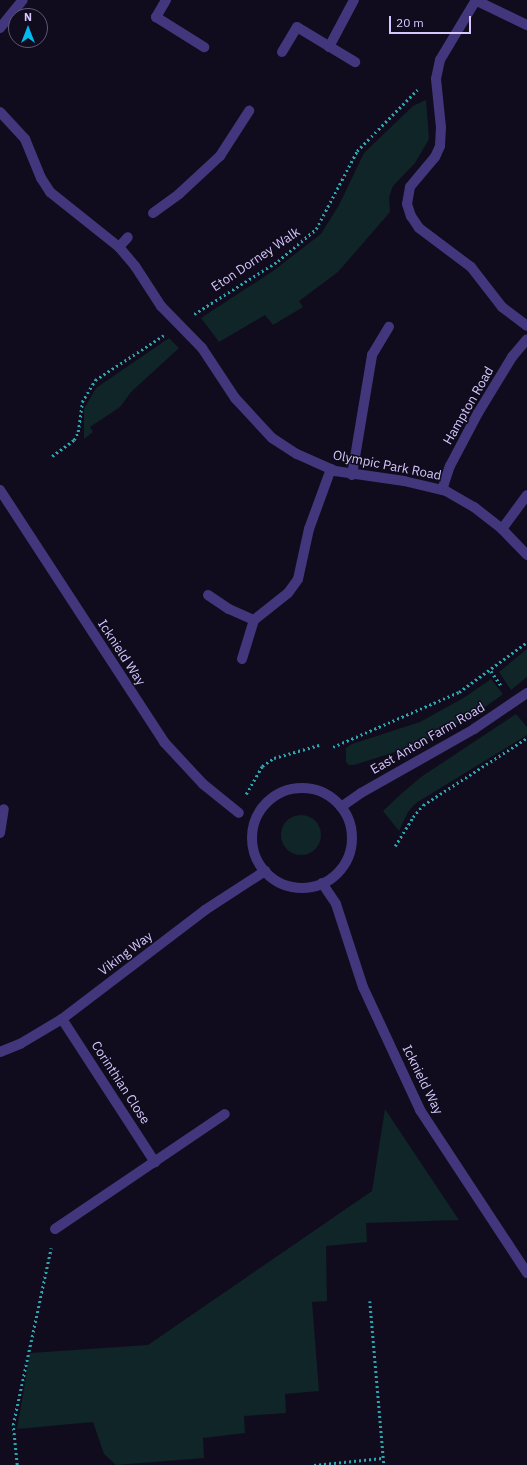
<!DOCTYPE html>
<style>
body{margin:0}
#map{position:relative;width:527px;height:1465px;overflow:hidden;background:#110c1d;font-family:"IBM Plex Sans",sans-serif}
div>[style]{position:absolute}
.green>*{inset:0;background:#0f2527}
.round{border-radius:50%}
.path>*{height:2.5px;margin-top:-1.25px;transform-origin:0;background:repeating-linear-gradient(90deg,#2da5ae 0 2px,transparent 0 5px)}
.service>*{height:10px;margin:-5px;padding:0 5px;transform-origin:5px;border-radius:5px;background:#42377c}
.pedestrian>*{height:10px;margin:-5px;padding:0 5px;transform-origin:5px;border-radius:5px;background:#42377c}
.minor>*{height:10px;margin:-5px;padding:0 5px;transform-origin:5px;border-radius:5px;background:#42377c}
.minor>.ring{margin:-5px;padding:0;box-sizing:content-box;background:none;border:10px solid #42377c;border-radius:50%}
span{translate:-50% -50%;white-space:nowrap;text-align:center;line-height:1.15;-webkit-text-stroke:3px #110c1d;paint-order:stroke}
.street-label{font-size:13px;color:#d6c8ff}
.north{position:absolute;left:8px;top:8px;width:40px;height:40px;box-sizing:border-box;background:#110c1d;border:1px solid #605777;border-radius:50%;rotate:0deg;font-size:11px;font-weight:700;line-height:16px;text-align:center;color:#d6c8ff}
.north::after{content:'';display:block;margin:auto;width:14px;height:18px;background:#01baf2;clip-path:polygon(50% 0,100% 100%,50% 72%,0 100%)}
.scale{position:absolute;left:389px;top:16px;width:82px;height:18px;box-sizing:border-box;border:2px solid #d6c8ff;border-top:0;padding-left:5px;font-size:12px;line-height:14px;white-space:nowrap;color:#d6c8ff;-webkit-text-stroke:3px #110c1d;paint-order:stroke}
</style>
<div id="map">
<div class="green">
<i style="clip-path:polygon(426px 100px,429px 139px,415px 163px,393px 186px,389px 197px,390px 212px,338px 272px,299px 301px,303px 307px,273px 325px,265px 315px,219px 342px,201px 318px,273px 271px,321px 234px,339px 205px,364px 153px,413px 106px)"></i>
<i style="clip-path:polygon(169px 338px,179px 348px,131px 392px,120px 407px,90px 427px,93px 432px,84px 439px,84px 409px,96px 388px)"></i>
<i style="clip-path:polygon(527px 649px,527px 677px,511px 690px,499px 672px)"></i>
<i style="clip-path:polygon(491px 679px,503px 694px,477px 713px,426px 740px,392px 753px,354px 765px,349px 765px,346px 762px,346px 748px,352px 744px,420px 722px,465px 697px)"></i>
<i style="clip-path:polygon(516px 714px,527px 727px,527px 735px,416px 803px,408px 812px,399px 831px,383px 811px,401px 794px,421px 777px)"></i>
<i class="round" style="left:281px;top:815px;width:40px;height:40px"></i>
<i style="clip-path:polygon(385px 1109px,459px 1220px,366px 1223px,367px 1242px,326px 1246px,327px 1301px,312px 1302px,319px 1391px,285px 1394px,286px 1413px,244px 1416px,245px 1433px,203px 1438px,204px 1458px,116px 1465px,104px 1454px,93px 1422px,17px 1429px,30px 1353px,148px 1345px,372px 1191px)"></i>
</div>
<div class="path">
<i style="left:194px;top:314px;width:99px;rotate:-32.2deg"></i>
<i style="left:278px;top:261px;width:50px;rotate:-40.1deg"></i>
<i style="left:316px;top:229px;width:88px;rotate:-62.3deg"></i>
<i style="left:357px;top:151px;width:86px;rotate:-45.5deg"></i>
<i style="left:52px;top:456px;width:27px;rotate:-36deg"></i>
<i style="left:74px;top:440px;width:9px;rotate:-63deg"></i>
<i style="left:78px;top:432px;width:30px;rotate:-82deg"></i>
<i style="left:82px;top:402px;width:26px;rotate:-59deg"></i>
<i style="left:95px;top:380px;width:82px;rotate:-33.1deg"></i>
<i style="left:491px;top:671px;width:19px;rotate:55deg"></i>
<i style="left:333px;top:747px;width:137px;rotate:-23.6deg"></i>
<i style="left:459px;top:692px;width:84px;rotate:-36.3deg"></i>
<i style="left:246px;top:794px;width:32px;rotate:-60deg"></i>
<i style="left:262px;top:766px;width:14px;rotate:-34deg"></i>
<i style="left:274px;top:758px;width:47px;rotate:-16.1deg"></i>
<i style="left:395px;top:846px;width:34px;rotate:-58deg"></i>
<i style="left:413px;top:817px;width:16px;rotate:-50deg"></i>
<i style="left:423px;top:805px;width:124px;rotate:-32.8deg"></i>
<i style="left:370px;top:1301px;width:165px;rotate:85.1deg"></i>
<i style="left:17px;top:1465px;width:40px;rotate:-95.7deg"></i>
<i style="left:13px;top:1425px;width:181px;rotate:-77.9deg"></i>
<i style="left:314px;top:1465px;width:69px;rotate:-5.8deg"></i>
</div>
<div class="service">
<i style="left:166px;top:0;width:20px;rotate:120deg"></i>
<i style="left:156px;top:17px;width:57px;rotate:32deg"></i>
<i style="left:329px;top:47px;width:53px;rotate:-62deg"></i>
<i style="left:282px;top:52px;width:29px;rotate:-59deg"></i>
<i style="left:297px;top:27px;width:68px;rotate:31.1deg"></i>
<i style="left:153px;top:213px;width:32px;rotate:-36deg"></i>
<i style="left:179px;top:194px;width:56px;rotate:-42.8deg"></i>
<i style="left:220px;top:156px;width:54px;rotate:-57.2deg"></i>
<i style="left:119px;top:247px;width:13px;rotate:-48deg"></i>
<i style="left:352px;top:475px;width:122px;rotate:-80.5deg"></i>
<i style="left:372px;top:355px;width:33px;rotate:-59deg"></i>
<i style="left:502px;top:529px;width:42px;rotate:-53.7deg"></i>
</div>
<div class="pedestrian">
<i style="left:0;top:490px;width:301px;rotate:56.9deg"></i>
<i style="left:164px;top:742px;width:57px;rotate:47.1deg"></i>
<i style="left:203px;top:784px;width:46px;rotate:38.9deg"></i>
</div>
<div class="minor">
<i style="left:475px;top:0;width:58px;rotate:25.7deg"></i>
<i style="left:476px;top:0;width:70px;rotate:121deg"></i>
<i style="left:440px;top:60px;width:19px;rotate:102deg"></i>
<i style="left:436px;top:79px;width:48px;rotate:84.1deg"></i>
<i style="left:441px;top:127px;width:19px;rotate:93deg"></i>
<i style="left:440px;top:146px;width:12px;rotate:114deg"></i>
<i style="left:435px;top:157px;width:39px;rotate:130deg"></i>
<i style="left:410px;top:187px;width:17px;rotate:100deg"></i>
<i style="left:407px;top:204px;width:13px;rotate:72deg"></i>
<i style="left:411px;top:216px;width:14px;rotate:56deg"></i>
<i style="left:419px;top:228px;width:65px;rotate:36.9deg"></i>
<i style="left:471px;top:267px;width:51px;rotate:52.2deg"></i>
<i style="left:502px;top:307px;width:31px;rotate:37deg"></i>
<i style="left:0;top:28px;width:36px;rotate:-51deg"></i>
<i style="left:0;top:112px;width:37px;rotate:47deg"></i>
<i style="left:25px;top:139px;width:42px;rotate:67.7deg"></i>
<i style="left:41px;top:178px;width:17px;rotate:57deg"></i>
<i style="left:50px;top:192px;width:88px;rotate:38.6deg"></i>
<i style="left:119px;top:247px;width:25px;rotate:50deg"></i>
<i style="left:135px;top:266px;width:48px;rotate:57deg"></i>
<i style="left:161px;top:306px;width:59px;rotate:45.7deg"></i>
<i style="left:202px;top:348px;width:60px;rotate:56.6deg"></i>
<i style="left:235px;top:398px;width:54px;rotate:47.2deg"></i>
<i style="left:272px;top:438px;width:30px;rotate:33deg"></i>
<i style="left:297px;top:454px;width:42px;rotate:24.1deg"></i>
<i style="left:335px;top:471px;width:70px;rotate:8.2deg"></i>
<i style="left:404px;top:481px;width:43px;rotate:13.4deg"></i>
<i style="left:446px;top:491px;width:32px;rotate:30deg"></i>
<i style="left:474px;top:507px;width:36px;rotate:38deg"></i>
<i style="left:502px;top:529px;width:36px;rotate:46deg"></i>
<i style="left:442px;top:490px;width:25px;rotate:-72deg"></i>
<i style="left:450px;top:466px;width:60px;rotate:-62.2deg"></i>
<i style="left:478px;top:413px;width:66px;rotate:-58.7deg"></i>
<i style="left:512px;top:357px;width:23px;rotate:-50deg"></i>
<i style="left:208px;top:595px;width:25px;rotate:34deg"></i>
<i style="left:229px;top:609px;width:27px;rotate:24deg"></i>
<i style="left:242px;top:659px;width:41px;rotate:-72.9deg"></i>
<i style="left:254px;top:620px;width:43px;rotate:-38.5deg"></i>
<i style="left:288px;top:593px;width:17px;rotate:-54deg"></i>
<i style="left:298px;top:579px;width:51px;rotate:-77.6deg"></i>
<i style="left:309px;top:529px;width:64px;rotate:-69.9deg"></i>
<i class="ring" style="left:252px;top:788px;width:90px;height:90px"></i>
<i style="left:341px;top:807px;width:24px;rotate:-35deg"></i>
<i style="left:361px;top:793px;width:130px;rotate:-29.5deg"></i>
<i style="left:474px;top:729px;width:64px;rotate:-34.2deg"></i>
<i style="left:0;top:833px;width:24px;rotate:-81deg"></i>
<i style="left:322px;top:883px;width:25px;rotate:56deg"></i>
<i style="left:336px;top:904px;width:87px;rotate:72deg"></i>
<i style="left:363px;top:987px;width:136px;rotate:65.1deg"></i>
<i style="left:420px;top:1110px;width:195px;rotate:56.7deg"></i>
<i style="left:62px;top:1019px;width:171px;rotate:57deg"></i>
<i style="left:0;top:1052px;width:22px;rotate:-22deg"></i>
<i style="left:20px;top:1044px;width:49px;rotate:-30.8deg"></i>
<i style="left:62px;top:1019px;width:180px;rotate:-37.3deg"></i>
<i style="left:205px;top:910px;width:72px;rotate:-33deg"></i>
<i style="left:55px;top:1229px;width:205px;rotate:-34.1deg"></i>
</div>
<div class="street-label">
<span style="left:256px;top:260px;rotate:-34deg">Eton Dorney Walk</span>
<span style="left:469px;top:406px;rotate:-60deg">Hampton Road</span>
<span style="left:387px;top:466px;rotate:11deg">Olympic Park Road</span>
<span style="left:121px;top:653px;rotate:57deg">Icknield Way</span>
<span style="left:428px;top:739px;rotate:-30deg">East Anton Farm Road</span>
<span style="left:126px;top:954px;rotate:-37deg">Viking Way</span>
<span style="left:422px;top:1080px;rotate:64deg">Icknield Way</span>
<span style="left:120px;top:1083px;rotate:57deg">Corinthian Close</span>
</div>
<div class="north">N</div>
<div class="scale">20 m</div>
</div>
